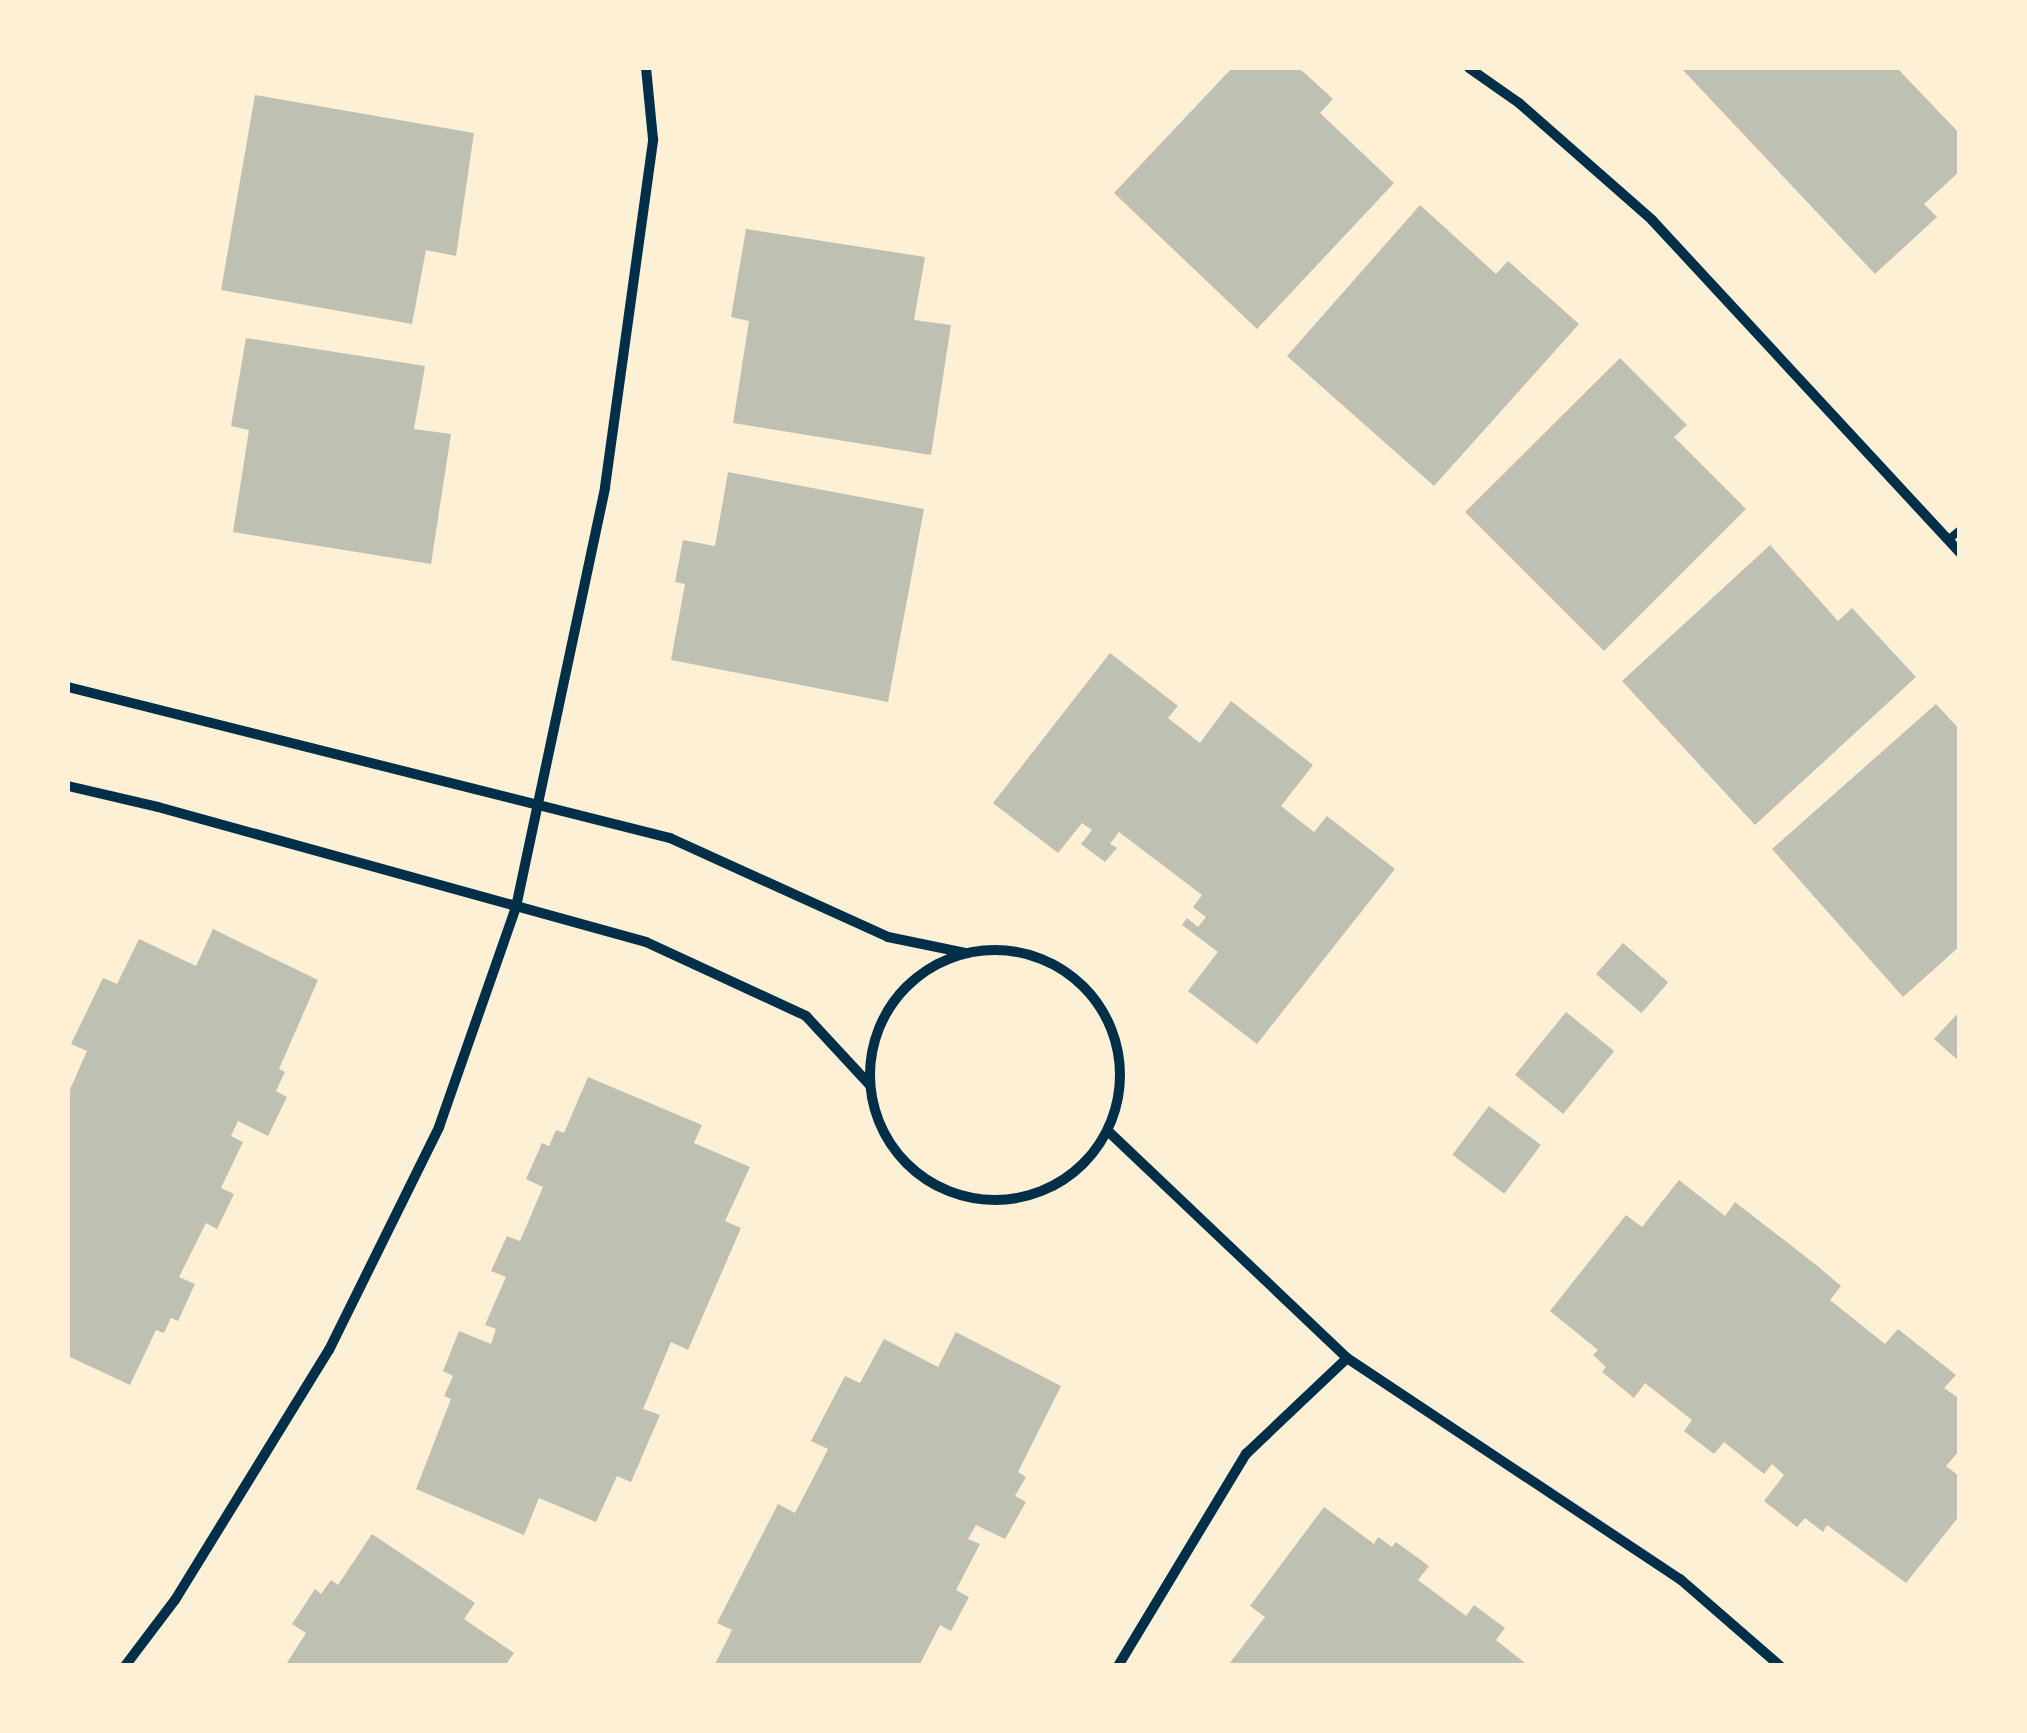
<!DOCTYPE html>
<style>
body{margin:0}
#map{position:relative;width:2027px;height:1733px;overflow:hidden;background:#fdf0d5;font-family:"Roboto Serif",serif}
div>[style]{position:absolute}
.building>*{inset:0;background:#bec0b2;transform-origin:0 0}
.service>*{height:8px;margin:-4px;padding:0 4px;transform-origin:4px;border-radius:4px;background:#003049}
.minor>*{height:10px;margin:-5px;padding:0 5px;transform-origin:5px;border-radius:5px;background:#003049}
.minor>.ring{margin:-5px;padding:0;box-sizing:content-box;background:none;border:10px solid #003049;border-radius:50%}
span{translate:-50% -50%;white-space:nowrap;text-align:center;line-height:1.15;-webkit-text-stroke:9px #fdf0d5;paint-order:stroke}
.frame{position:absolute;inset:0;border:70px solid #fdf0d5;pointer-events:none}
</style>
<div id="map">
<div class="building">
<i style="clip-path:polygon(1232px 68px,1299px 68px,1333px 99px,1320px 113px,1394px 183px,1257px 329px,1114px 193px)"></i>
<i style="clip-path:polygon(1681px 68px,1897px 68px,1960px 134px,1960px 171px,1924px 204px,1937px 217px,1875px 274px)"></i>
<i style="clip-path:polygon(255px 95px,474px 133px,456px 256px,426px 250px,412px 324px,221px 290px)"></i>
<i style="clip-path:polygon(1420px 205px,1496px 274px,1508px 261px,1579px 324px,1434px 486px,1287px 356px)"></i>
<i style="clip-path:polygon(746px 229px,925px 257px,914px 320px,951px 325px,931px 455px,733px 423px,749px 321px,731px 317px)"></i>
<i style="clip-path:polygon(246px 338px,425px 366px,414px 429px,451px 434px,431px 564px,233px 532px,249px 430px,231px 426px)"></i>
<i style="clip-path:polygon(1620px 358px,1687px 425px,1674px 437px,1746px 509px,1604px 651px,1465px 512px)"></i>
<i style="clip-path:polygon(728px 472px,924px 509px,888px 702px,671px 660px,685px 584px,675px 582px,683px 540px,715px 546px)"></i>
<i style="clip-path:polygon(1770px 545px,1838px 621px,1852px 608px,1916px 677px,1755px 825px,1622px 681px)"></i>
<i style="clip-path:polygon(1110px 653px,1178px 706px,1168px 718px,1200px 743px,1231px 701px,1313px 765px,1281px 806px,1314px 832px,1327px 816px,1395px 869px,1257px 1044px,1188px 991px,1218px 952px,1182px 925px,1187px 918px,1198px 927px,1206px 917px,1193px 907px,1202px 895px,1119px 832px,1110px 844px,1117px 848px,1105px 862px,1081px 844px,1092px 830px,1082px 823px,1058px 853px,993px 803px)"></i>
<i style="clip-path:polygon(1936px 704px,1960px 730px,1960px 946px,1903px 997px,1772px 849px)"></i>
<i style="clip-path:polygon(213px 929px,318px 980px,279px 1069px,285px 1072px,276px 1091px,287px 1097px,268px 1136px,238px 1121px,231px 1136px,243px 1142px,221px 1188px,234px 1194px,217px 1229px,206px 1223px,179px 1277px,195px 1284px,178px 1321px,171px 1318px,164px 1333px,156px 1330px,130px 1385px,68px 1356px,68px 1094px,87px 1051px,71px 1044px,103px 978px,117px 984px,139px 939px,196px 966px)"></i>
<i style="left:1623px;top:943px;width:60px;height:41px;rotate:41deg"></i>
<i style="clip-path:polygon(1960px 1011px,1960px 1062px,1934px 1039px)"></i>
<i style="left:1566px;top:1012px;width:62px;height:81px;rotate:39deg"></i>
<i style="clip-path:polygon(588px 1077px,702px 1125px,694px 1143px,750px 1167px,725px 1221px,741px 1228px,688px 1350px,671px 1342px,643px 1409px,660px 1415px,631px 1482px,617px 1476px,596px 1522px,539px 1498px,524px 1535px,416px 1489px,451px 1399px,444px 1396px,453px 1376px,443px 1371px,459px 1331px,491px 1344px,496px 1329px,485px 1325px,506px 1277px,491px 1271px,507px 1236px,520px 1241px,543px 1187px,526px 1179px,542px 1143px,549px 1146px,556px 1130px,564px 1133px)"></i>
<i style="left:1489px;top:1106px;width:65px;height:61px;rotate:37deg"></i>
<i style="clip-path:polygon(1679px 1180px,1725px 1216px,1735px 1202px,1815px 1264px,1841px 1286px,1830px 1300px,1885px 1344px,1898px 1329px,1956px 1375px,1944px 1388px,1960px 1399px,1960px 1450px,1946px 1466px,1960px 1477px,1960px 1515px,1906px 1583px,1827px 1525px,1823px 1532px,1805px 1518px,1797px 1527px,1764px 1501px,1784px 1475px,1772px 1464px,1764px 1474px,1724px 1442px,1714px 1454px,1684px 1431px,1692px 1420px,1645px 1383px,1634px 1398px,1602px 1372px,1606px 1367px,1593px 1355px,1598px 1350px,1550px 1311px,1626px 1215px,1642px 1227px)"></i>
<i style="clip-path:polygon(956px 1332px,1061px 1386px,1018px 1472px,1026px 1477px,1015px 1496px,1026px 1502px,1005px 1539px,976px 1525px,968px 1539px,980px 1544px,956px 1590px,969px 1597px,951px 1631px,940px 1625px,919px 1666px,714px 1666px,732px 1630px,717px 1623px,778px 1504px,795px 1513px,821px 1463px,828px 1449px,811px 1441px,845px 1376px,860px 1383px,884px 1339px,938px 1367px)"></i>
<i style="clip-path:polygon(1324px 1507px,1374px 1544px,1378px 1537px,1392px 1547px,1396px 1542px,1429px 1566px,1418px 1580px,1466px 1616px,1474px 1605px,1505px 1628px,1496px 1640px,1529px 1666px,1229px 1664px,1265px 1617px,1250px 1606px)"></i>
<i style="clip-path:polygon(372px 1534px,475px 1603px,464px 1619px,514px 1653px,505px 1666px,285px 1666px,306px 1633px,292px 1624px,315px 1589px,321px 1594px,331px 1580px,338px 1585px)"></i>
</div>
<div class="service">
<i style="left:1948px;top:540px;width:16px;rotate:-40deg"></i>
</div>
<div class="minor">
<i style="left:1469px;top:68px;width:61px;rotate:35deg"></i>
<i style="left:1519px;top:103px;width:177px;rotate:41.3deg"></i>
<i style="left:1652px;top:220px;width:454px;rotate:47.2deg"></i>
<i style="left:68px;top:687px;width:621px;rotate:14.08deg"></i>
<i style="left:670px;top:838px;width:239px;rotate:24.4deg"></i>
<i style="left:888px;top:937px;width:80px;rotate:11.6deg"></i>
<i style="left:68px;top:786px;width:92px;rotate:13.1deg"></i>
<i style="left:158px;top:807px;width:506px;rotate:15.46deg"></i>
<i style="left:646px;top:942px;width:176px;rotate:24.8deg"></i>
<i style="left:806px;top:1016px;width:93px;rotate:47.2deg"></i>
<i class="ring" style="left:870px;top:950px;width:240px;height:240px"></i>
<i style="left:1109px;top:1132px;width:328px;rotate:43.5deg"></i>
<i style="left:1347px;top:1358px;width:400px;rotate:33.6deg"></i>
<i style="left:1680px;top:1579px;width:133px;rotate:41deg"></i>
<i style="left:125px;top:1666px;width:83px;rotate:-52.9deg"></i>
<i style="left:175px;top:1600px;width:294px;rotate:-58.4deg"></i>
<i style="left:329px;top:1350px;width:249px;rotate:-63.7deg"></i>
<i style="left:439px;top:1127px;width:233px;rotate:-70.7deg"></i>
<i style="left:516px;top:907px;width:429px;rotate:-78deg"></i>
<i style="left:605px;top:487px;width:351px;rotate:-82.1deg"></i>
<i style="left:653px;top:139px;width:71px;rotate:-95.6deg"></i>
<i style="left:1118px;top:1666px;width:248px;rotate:-58.9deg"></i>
<i style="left:1246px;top:1454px;width:139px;rotate:-43.5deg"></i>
</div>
<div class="frame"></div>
</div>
